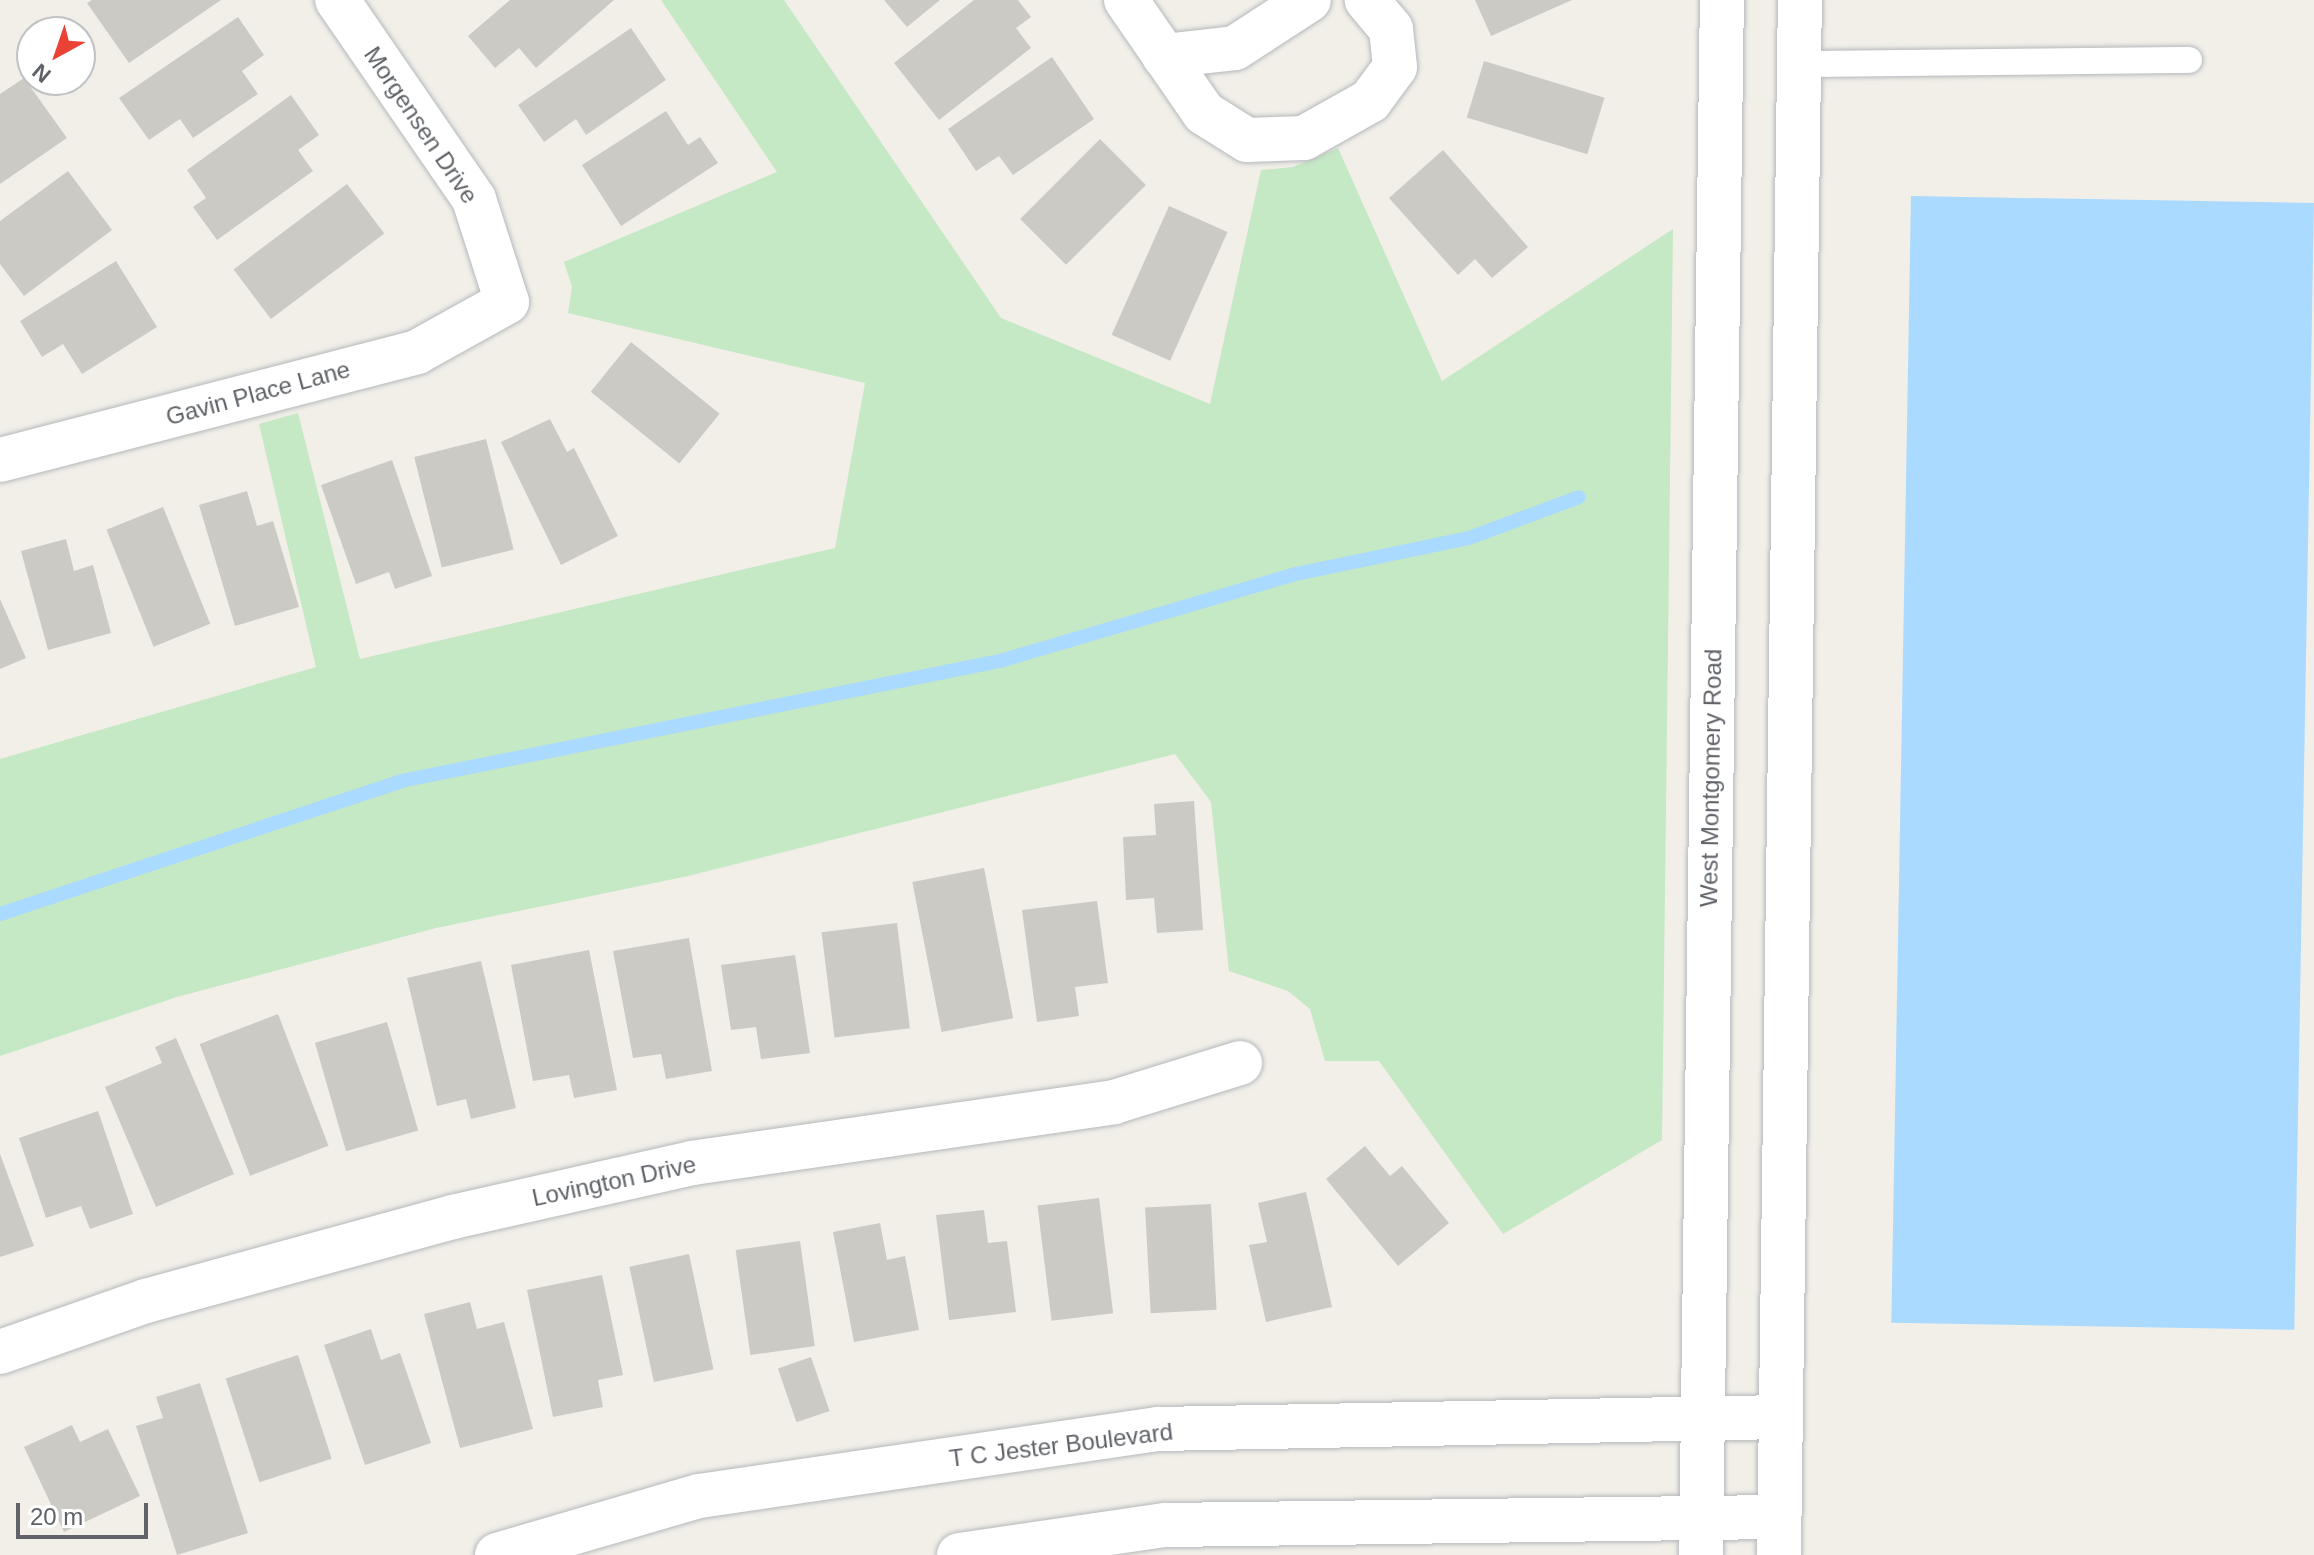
<!DOCTYPE html>
<style>
body{margin:0}
#map{position:relative;width:2314px;height:1555px;overflow:hidden;background:#f1efe8;font-family:Helvetica,sans-serif}
div>[style]{position:absolute}
.green>*{inset:0;background:#c5e8c5}
.water>*{inset:0;background:#aadaff;transform-origin:0 0}
.stream>*{height:14px;margin:-7px;padding:0 7px;transform-origin:7px;border-radius:7px;background:#aadaff}
.building>*{inset:0;background:#cccac5;transform-origin:0 0}
.roads{filter:drop-shadow(0 0 2px #b5b8bc) drop-shadow(0 0 2px #b5b8bc)}
.service>*{height:26px;margin:-13px;padding:0 13px;transform-origin:13px;border-radius:13px;background:#fff}
.minor>*{height:44px;margin:-22px;padding:0 22px;transform-origin:22px;border-radius:22px;background:#fff}
.tertiary>*{height:44px;margin:-22px;padding:0 22px;transform-origin:22px;border-radius:22px;background:#fff}
.secondary>*{height:44px;margin:-22px;padding:0 22px;transform-origin:22px;border-radius:22px;background:#fff}
span{translate:-50% -50%;white-space:nowrap;text-align:center;line-height:1.15;-webkit-text-stroke:7px #fff;paint-order:stroke}
.street-label{font-size:24px;color:#5f6368}
.north{position:absolute;left:16px;top:16px;width:80px;height:80px;box-sizing:border-box;background:#fff;border:2px solid #bfc1c3;border-radius:50%;rotate:220deg;font-size:22px;font-weight:700;line-height:32px;text-align:center;color:#5f6368}
.north::after{content:'';display:block;margin:auto;width:28px;height:36px;background:#ea4335;clip-path:polygon(50% 0,100% 100%,50% 72%,0 100%)}
.scale{position:absolute;left:16px;top:1503px;width:132px;height:36px;box-sizing:border-box;border:4px solid #5f6368;border-top:0;padding-left:10px;font-size:24px;line-height:28px;white-space:nowrap;color:#5f6368;-webkit-text-stroke:6px #fff;paint-order:stroke}
</style>
<div id="map">
<div class="green">
<i style="clip-path:polygon(661px 0,784px 0,1001px 318px,1210px 404px,1261px 170px,1293px 167px,1338px 148px,1442px 381px,1673px 229px,1662px 1140px,1503px 1234px,1379px 1061px,1325px 1061px,1310px 1009px,1288px 991px,1229px 971px,1211px 802px,1175px 754px,688px 876px,436px 928px,177px 997px,0 1056px,0 759px,316px 667px,259px 424px,298px 413px,360px 659px,835px 548px,865px 383px,568px 313px,572px 287px,564px 262px,777px 172px)"></i>
</div>
<div class="water">
<i style="left:1911px;top:196px;width:403px;height:1127px;rotate:1deg"></i>
</div>
<div class="stream">
<i style="left:0;top:914px;width:422px;rotate:-18.3deg"></i>
<i style="left:401px;top:781px;width:611px;rotate:-11.33deg"></i>
<i style="left:1000px;top:661px;width:309px;rotate:-16.4deg"></i>
<i style="left:1296px;top:574px;width:177px;rotate:-11.8deg"></i>
<i style="left:1469px;top:538px;width:117px;rotate:-20.4deg"></i>
</div>
<div class="building">
<i style="clip-path:polygon(92px 0,221px 0,129px 63px,87px 3px)"></i>
<i style="clip-path:polygon(510px 0,614px 0,536px 68px,519px 48px,495px 68px,468px 36px)"></i>
<i style="clip-path:polygon(884px 0,940px 0,907px 27px)"></i>
<i style="clip-path:polygon(974px 0,1018px 0,1031px 17px,1016px 28px,1031px 48px,939px 120px,894px 63px)"></i>
<i style="clip-path:polygon(1475px 0,1572px 0,1491px 36px)"></i>
<i style="clip-path:polygon(238px 17px,264px 55px,242px 71px,258px 94px,193px 138px,180px 119px,149px 140px,119px 98px)"></i>
<i style="clip-path:polygon(631px 28px,666px 80px,586px 135px,576px 119px,544px 142px,518px 105px)"></i>
<i style="clip-path:polygon(1052px 57px,1094px 119px,1013px 175px,999px 156px,976px 171px,948px 129px)"></i>
<i style="left:1484px;top:61px;width:126px;height:59px;rotate:17deg"></i>
<i style="clip-path:polygon(24px 78px,67px 138px,0 184px,0 94px)"></i>
<i style="clip-path:polygon(291px 95px,319px 135px,298px 150px,313px 171px,217px 240px,193px 207px,206px 198px,187px 170px)"></i>
<i style="clip-path:polygon(666px 111px,688px 145px,700px 137px,718px 163px,621px 226px,582px 165px)"></i>
<i style="left:1100px;top:139px;width:65px;height:113px;rotate:45deg"></i>
<i style="clip-path:polygon(1443px 150px,1528px 247px,1492px 278px,1475px 259px,1458px 275px,1389px 198px)"></i>
<i style="clip-path:polygon(68px 171px,112px 230px,24px 296px,0 264px,0 221px)"></i>
<i style="left:347px;top:184px;width:62px;height:142px;rotate:53deg"></i>
<i style="left:1169px;top:206px;width:64px;height:141px;rotate:24deg"></i>
<i style="clip-path:polygon(116px 261px,157px 327px,82px 374px,63px 344px,42px 357px,20px 321px)"></i>
<i style="left:631px;top:342px;width:114px;height:64px;rotate:39deg"></i>
<i style="clip-path:polygon(550px 419px,567px 452px,574px 448px,618px 536px,561px 565px,501px 442px)"></i>
<i style="left:486px;top:439px;width:114px;height:74px;rotate:76deg"></i>
<i style="clip-path:polygon(392px 460px,432px 576px,395px 589px,389px 572px,356px 584px,321px 485px)"></i>
<i style="clip-path:polygon(247px 491px,257px 526px,273px 521px,299px 607px,235px 626px,199px 505px)"></i>
<i style="left:163px;top:507px;width:126px;height:61px;rotate:68deg"></i>
<i style="clip-path:polygon(66px 539px,74px 571px,93px 565px,111px 633px,48px 650px,21px 551px)"></i>
<i style="clip-path:polygon(0 599px,26px 658px,0 669px)"></i>
<i style="clip-path:polygon(1194px 801px,1203px 930px,1157px 933px,1154px 898px,1126px 900px,1123px 837px,1156px 835px,1154px 804px)"></i>
<i style="left:984px;top:868px;width:153px;height:73px;rotate:79deg"></i>
<i style="clip-path:polygon(1097px 901px,1108px 983px,1075px 987px,1079px 1016px,1037px 1022px,1022px 910px)"></i>
<i style="left:897px;top:923px;width:106px;height:76px;rotate:83deg"></i>
<i style="clip-path:polygon(689px 938px,712px 1071px,666px 1079px,661px 1054px,633px 1058px,613px 951px)"></i>
<i style="clip-path:polygon(589px 950px,617px 1090px,574px 1098px,569px 1075px,533px 1081px,511px 965px)"></i>
<i style="clip-path:polygon(795px 955px,810px 1053px,761px 1059px,756px 1027px,731px 1030px,721px 965px)"></i>
<i style="clip-path:polygon(481px 961px,516px 1108px,471px 1119px,466px 1099px,437px 1106px,407px 978px)"></i>
<i style="left:278px;top:1014px;width:141px;height:84px;rotate:69deg"></i>
<i style="left:387px;top:1022px;width:113px;height:75px;rotate:74deg"></i>
<i style="clip-path:polygon(176px 1038px,234px 1174px,156px 1207px,105px 1087px,162px 1063px,155px 1047px)"></i>
<i style="clip-path:polygon(98px 1111px,133px 1214px,90px 1229px,81px 1206px,46px 1218px,19px 1138px)"></i>
<i style="clip-path:polygon(1365px 1146px,1390px 1176px,1402px 1166px,1449px 1223px,1398px 1266px,1326px 1179px)"></i>
<i style="clip-path:polygon(0 1154px,34px 1246px,0 1257px)"></i>
<i style="clip-path:polygon(1306px 1192px,1332px 1307px,1266px 1322px,1249px 1245px,1267px 1242px,1258px 1203px)"></i>
<i style="left:1099px;top:1198px;width:116px;height:62px;rotate:83deg"></i>
<i style="left:1211px;top:1204px;width:106px;height:66px;rotate:87deg"></i>
<i style="clip-path:polygon(984px 1210px,988px 1243px,1007px 1241px,1016px 1312px,949px 1320px,936px 1215px)"></i>
<i style="clip-path:polygon(880px 1223px,887px 1260px,905px 1256px,919px 1330px,854px 1342px,833px 1232px)"></i>
<i style="left:800px;top:1241px;width:106px;height:65px;rotate:82deg"></i>
<i style="left:689px;top:1254px;width:118px;height:61px;rotate:78deg"></i>
<i style="clip-path:polygon(602px 1275px,623px 1375px,598px 1380px,603px 1407px,553px 1417px,527px 1290px)"></i>
<i style="clip-path:polygon(470px 1302px,477px 1329px,504px 1322px,533px 1429px,460px 1448px,424px 1314px)"></i>
<i style="clip-path:polygon(371px 1329px,381px 1360px,400px 1353px,431px 1443px,365px 1465px,324px 1345px)"></i>
<i style="left:298px;top:1355px;width:109px;height:76px;rotate:72deg"></i>
<i style="left:811px;top:1357px;width:57px;height:35px;rotate:71deg"></i>
<i style="clip-path:polygon(200px 1383px,248px 1533px,177px 1555px,136px 1426px,163px 1418px,156px 1397px)"></i>
<i style="clip-path:polygon(72px 1425px,80px 1442px,108px 1429px,140px 1496px,64px 1532px,24px 1447px)"></i>
</div>
<div class="roads">
<div class="service">
<i style="left:1800px;top:64px;width:389px;rotate:-0.6deg"></i>
</div>
<div class="minor">
<i style="left:1126px;top:0;width:137px;rotate:55.4deg"></i>
<i style="left:1204px;top:113px;width:51px;rotate:32.1deg"></i>
<i style="left:1247px;top:140px;width:57px;rotate:-2deg"></i>
<i style="left:1304px;top:138px;width:76px;rotate:-29.3deg"></i>
<i style="left:1370px;top:101px;width:42px;rotate:-53.7deg"></i>
<i style="left:1395px;top:67px;width:38px;rotate:-96deg"></i>
<i style="left:1391px;top:29px;width:38px;rotate:-130deg"></i>
<i style="left:1164px;top:56px;width:71px;rotate:-6.4deg"></i>
<i style="left:1235px;top:48px;width:88px;rotate:-33deg"></i>
<i style="left:0;top:460px;width:431px;rotate:-14.5deg"></i>
<i style="left:417px;top:352px;width:103px;rotate:-29.1deg"></i>
<i style="left:507px;top:302px;width:108px;rotate:-107.8deg"></i>
<i style="left:474px;top:199px;width:242px;rotate:-124.5deg"></i>
<i style="left:0;top:1352px;width:155px;rotate:-19.3deg"></i>
<i style="left:146px;top:1301px;width:318px;rotate:-15.3deg"></i>
<i style="left:453px;top:1217px;width:245px;rotate:-12.7deg"></i>
<i style="left:692px;top:1163px;width:426px;rotate:-8.2deg"></i>
<i style="left:1114px;top:1102px;width:132px;rotate:-17.2deg"></i>
</div>
<div class="tertiary">
<i style="left:497px;top:1555px;width:210px;rotate:-16.3deg"></i>
<i style="left:699px;top:1496px;width:464px;rotate:-8.3deg"></i>
<i style="left:1158px;top:1429px;width:623px;rotate:-1.1deg"></i>
<i style="left:959px;top:1555px;width:208px;rotate:-8.3deg"></i>
<i style="left:1165px;top:1525px;width:614px;rotate:-0.75deg"></i>
</div>
<div class="secondary">
<i style="left:1701px;top:1555px;width:1555px;rotate:-89.23deg"></i>
<i style="left:1779px;top:1555px;width:1555px;rotate:-89.23deg"></i>
</div>
</div>
<div class="street-label">
<span style="left:421px;top:125px;rotate:56deg">Morgensen Drive</span>
<span style="left:258px;top:393px;rotate:-15deg">Gavin Place Lane</span>
<span style="left:1711px;top:778px;rotate:-89deg">West Montgomery Road</span>
<span style="left:614px;top:1181px;rotate:-12deg">Lovington Drive</span>
<span style="left:1061px;top:1445px;rotate:-7deg">T C Jester Boulevard</span>
</div>
<div class="north">N</div>
<div class="scale">20 m</div>
</div>
